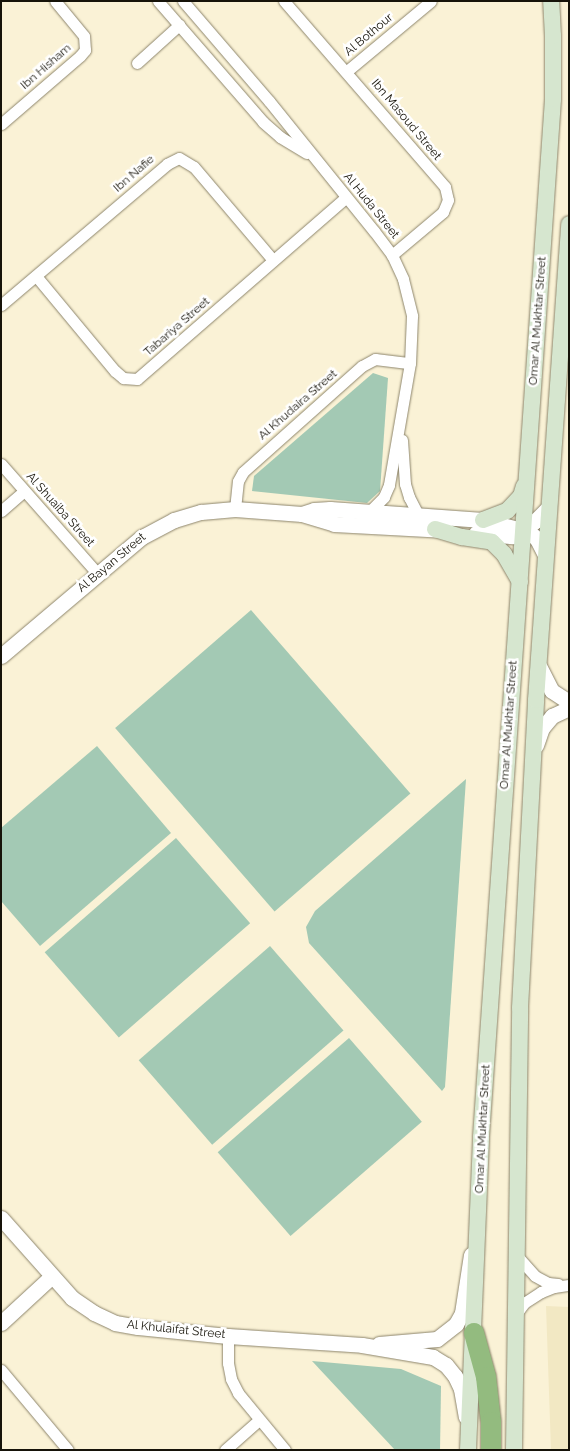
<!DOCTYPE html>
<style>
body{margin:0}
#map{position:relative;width:570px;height:1451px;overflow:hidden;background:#faf2d6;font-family:Raleway,sans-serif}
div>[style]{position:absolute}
.green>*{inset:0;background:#a3c9b4;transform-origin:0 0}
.sand>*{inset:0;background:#f2e8c3}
.roads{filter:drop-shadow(0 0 1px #8d856c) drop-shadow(0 0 1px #8d856c)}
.minor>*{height:11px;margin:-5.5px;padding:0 5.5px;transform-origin:5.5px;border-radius:5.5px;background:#fff}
.tertiary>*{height:15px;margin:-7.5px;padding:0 7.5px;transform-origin:7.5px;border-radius:7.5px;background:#fff}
.secondary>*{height:16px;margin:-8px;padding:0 8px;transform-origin:8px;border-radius:8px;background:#d6e6cf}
.trunk>*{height:20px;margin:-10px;padding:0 10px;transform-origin:10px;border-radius:10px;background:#93bb7f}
span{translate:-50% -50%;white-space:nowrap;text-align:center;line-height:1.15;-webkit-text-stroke:5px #fff;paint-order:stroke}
.street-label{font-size:12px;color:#161309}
.frame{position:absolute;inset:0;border:2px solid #161309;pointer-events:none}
</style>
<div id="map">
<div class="green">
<i style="clip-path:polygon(373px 373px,388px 378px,380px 491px,367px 503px,252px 491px,254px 476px)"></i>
<i style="left:251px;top:610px;width:243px;height:180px;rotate:49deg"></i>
<i style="clip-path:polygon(97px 746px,171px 833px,40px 946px,1px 901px,1px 828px)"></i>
<i style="clip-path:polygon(466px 779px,445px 1087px,442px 1091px,309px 943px,306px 927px,315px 911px)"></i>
<i style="left:176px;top:838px;width:113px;height:174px;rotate:49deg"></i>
<i style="left:270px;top:946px;width:112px;height:174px;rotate:49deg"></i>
<i style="left:349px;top:1038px;width:111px;height:174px;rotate:49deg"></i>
<i style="clip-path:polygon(312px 1361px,401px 1369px,441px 1386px,440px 1450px,395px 1450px)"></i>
</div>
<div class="sand">
<i style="clip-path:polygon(546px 1306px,569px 1307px,569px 1450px,551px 1450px)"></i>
</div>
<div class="roads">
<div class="minor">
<i style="left:158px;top:1px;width:160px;rotate:49deg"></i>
<i style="left:263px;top:122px;width:23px;rotate:41deg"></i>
<i style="left:280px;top:137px;width:31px;rotate:31deg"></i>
<i style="left:183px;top:1px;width:132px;rotate:49.3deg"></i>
<i style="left:269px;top:101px;width:167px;rotate:51.1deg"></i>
<i style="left:374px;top:231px;width:30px;rotate:53deg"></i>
<i style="left:392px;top:255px;width:26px;rotate:65deg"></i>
<i style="left:403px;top:279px;width:38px;rotate:76deg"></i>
<i style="left:412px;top:316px;width:47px;rotate:92.4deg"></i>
<i style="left:410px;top:363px;width:124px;rotate:99.8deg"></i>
<i style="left:389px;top:485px;width:13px;rotate:113deg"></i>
<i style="left:384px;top:497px;width:21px;rotate:135deg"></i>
<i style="left:284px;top:1px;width:246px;rotate:49.1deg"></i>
<i style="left:445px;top:187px;width:13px;rotate:77deg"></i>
<i style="left:448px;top:200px;width:13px;rotate:113deg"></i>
<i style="left:443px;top:212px;width:67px;rotate:139.9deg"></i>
<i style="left:137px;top:63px;width:57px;rotate:-42.1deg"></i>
<i style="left:347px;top:71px;width:109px;rotate:-39.8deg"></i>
<i style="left:1px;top:124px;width:104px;rotate:-40.7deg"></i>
<i style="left:80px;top:56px;width:8px;rotate:-50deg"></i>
<i style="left:85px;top:50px;width:14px;rotate:-94deg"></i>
<i style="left:84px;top:36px;width:45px;rotate:-129.6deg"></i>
<i style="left:36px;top:276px;width:124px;rotate:50.3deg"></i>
<i style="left:115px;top:371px;width:11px;rotate:41deg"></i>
<i style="left:123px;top:378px;width:14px;rotate:4deg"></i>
<i style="left:137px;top:379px;width:277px;rotate:-41deg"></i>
<i style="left:1px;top:305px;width:218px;rotate:-40.3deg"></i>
<i style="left:167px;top:164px;width:13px;rotate:-27deg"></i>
<i style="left:179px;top:158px;width:17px;rotate:31deg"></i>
<i style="left:194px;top:167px;width:122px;rotate:49.7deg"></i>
<i style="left:402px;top:440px;width:44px;rotate:86.1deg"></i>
<i style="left:405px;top:484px;width:14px;rotate:73deg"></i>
<i style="left:409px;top:497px;width:20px;rotate:63deg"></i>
<i style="left:1px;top:464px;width:147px;rotate:48.6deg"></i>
<i style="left:235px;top:509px;width:28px;rotate:-84deg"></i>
<i style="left:238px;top:481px;width:10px;rotate:-61deg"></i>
<i style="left:243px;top:472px;width:159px;rotate:-41.7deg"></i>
<i style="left:362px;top:366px;width:15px;rotate:-28deg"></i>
<i style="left:375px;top:359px;width:35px;rotate:7deg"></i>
<i style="left:1px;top:511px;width:30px;rotate:-41deg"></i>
<i style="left:518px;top:1257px;width:25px;rotate:48deg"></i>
<i style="left:535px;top:1276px;width:15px;rotate:28deg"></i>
<i style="left:548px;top:1283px;width:10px;rotate:6deg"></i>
<i style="left:516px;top:1314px;width:14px;rotate:-54deg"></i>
<i style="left:524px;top:1303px;width:20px;rotate:-33deg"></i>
<i style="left:541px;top:1292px;width:14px;rotate:-21deg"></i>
<i style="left:554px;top:1287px;width:15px;rotate:-8deg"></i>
<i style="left:228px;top:1336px;width:27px;rotate:90deg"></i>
<i style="left:228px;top:1363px;width:16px;rotate:79deg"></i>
<i style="left:231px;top:1379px;width:16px;rotate:63deg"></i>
<i style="left:238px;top:1393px;width:74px;rotate:50.5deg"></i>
<i style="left:1px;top:1370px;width:104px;rotate:50.1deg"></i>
<i style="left:225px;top:1450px;width:45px;rotate:-41.4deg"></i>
</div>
<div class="tertiary">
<i style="left:302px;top:514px;width:13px;rotate:-18deg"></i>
<i style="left:314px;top:510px;width:16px;rotate:-4deg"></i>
<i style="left:330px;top:509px;width:153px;rotate:4.1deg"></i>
<i style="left:483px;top:520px;width:48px;rotate:14.6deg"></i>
<i style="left:529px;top:532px;width:11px;rotate:41deg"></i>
<i style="left:537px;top:539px;width:18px;rotate:63deg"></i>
<i style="left:476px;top:533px;width:37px;rotate:5deg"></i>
<i style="left:513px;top:536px;width:25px;rotate:-34deg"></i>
<i style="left:534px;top:522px;width:21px;rotate:-45deg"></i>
<i style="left:1px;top:656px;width:185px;rotate:-40.2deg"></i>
<i style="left:142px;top:537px;width:36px;rotate:-28deg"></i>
<i style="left:174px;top:520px;width:28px;rotate:-17deg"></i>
<i style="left:201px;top:512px;width:34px;rotate:-5deg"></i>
<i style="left:235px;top:509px;width:67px;rotate:4.3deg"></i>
<i style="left:302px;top:514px;width:34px;rotate:17deg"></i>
<i style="left:334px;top:524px;width:112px;rotate:3.1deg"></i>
<i style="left:538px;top:664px;width:30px;rotate:63deg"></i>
<i style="left:552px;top:691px;width:20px;rotate:33deg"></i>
<i style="left:536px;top:745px;width:18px;rotate:-71deg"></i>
<i style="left:542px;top:728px;width:16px;rotate:-50deg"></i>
<i style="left:552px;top:716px;width:19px;rotate:-25deg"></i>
<i style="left:1px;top:1218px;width:107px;rotate:48.4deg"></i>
<i style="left:72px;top:1298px;width:27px;rotate:34deg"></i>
<i style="left:94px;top:1313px;width:23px;rotate:25deg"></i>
<i style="left:115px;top:1323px;width:23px;rotate:10deg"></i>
<i style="left:138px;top:1327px;width:90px;rotate:5.7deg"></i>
<i style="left:228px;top:1336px;width:134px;rotate:3.8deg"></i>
<i style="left:362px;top:1345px;width:72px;rotate:9.6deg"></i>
<i style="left:433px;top:1357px;width:15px;rotate:32deg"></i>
<i style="left:446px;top:1365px;width:14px;rotate:51deg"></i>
<i style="left:455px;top:1376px;width:14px;rotate:65deg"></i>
<i style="left:461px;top:1389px;width:28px;rotate:80deg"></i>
<i style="left:1px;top:1323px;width:69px;rotate:-42.7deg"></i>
<i style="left:379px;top:1344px;width:58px;rotate:-4.9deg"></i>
<i style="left:437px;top:1339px;width:24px;rotate:-38deg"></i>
<i style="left:456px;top:1324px;width:13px;rotate:-61deg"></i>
<i style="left:462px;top:1313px;width:59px;rotate:-81.2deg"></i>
</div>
<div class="secondary">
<i style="left:483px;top:520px;width:26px;rotate:-21deg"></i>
<i style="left:507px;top:511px;width:21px;rotate:-47deg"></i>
<i style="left:521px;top:496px;width:10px;rotate:-73deg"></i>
<i style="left:435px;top:529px;width:28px;rotate:17deg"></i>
<i style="left:462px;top:537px;width:30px;rotate:9deg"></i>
<i style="left:492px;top:542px;width:17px;rotate:45deg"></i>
<i style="left:504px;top:554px;width:32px;rotate:60deg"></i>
<i style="left:468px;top:1450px;width:313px;rotate:-87.6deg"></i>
<i style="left:481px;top:1137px;width:1040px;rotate:-86.03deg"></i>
<i style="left:553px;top:99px;width:63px;rotate:-90deg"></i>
<i style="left:553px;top:36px;width:35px;rotate:-93deg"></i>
<i style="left:514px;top:1450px;width:442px;rotate:-89.2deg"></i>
<i style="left:520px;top:1008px;width:308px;rotate:-87deg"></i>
<i style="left:536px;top:700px;width:477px;rotate:-86deg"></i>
</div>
<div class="trunk">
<i style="left:474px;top:1333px;width:46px;rotate:74.7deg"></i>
<i style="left:486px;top:1377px;width:45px;rotate:83.7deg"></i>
<i style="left:491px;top:1422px;width:28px;rotate:90deg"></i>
</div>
</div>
<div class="street-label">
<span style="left:369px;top:35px;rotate:-40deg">Al Bothour</span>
<span style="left:46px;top:67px;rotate:-41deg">Ibn Hisham</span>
<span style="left:406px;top:120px;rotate:50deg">Ibn Masoud Street</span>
<span style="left:134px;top:174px;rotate:-41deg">Ibn Nafie</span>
<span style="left:371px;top:206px;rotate:51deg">Al Huda Street</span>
<span style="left:538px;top:321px;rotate:-86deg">Omar Al Mukhtar Street</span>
<span style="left:177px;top:327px;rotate:-41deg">Tabariya Street</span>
<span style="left:298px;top:405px;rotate:-41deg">Al Khudaira Street</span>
<span style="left:60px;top:510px;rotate:48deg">Al Shuaiba Street</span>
<span style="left:112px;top:563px;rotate:-40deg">Al Bayan Street</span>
<span style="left:509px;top:725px;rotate:-86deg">Omar Al Mukhtar Street</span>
<span style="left:483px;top:1129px;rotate:-87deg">Omar Al Mukhtar Street</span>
<span style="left:176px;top:1330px;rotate:6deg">Al Khulaifat Street</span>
</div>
<div class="frame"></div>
</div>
